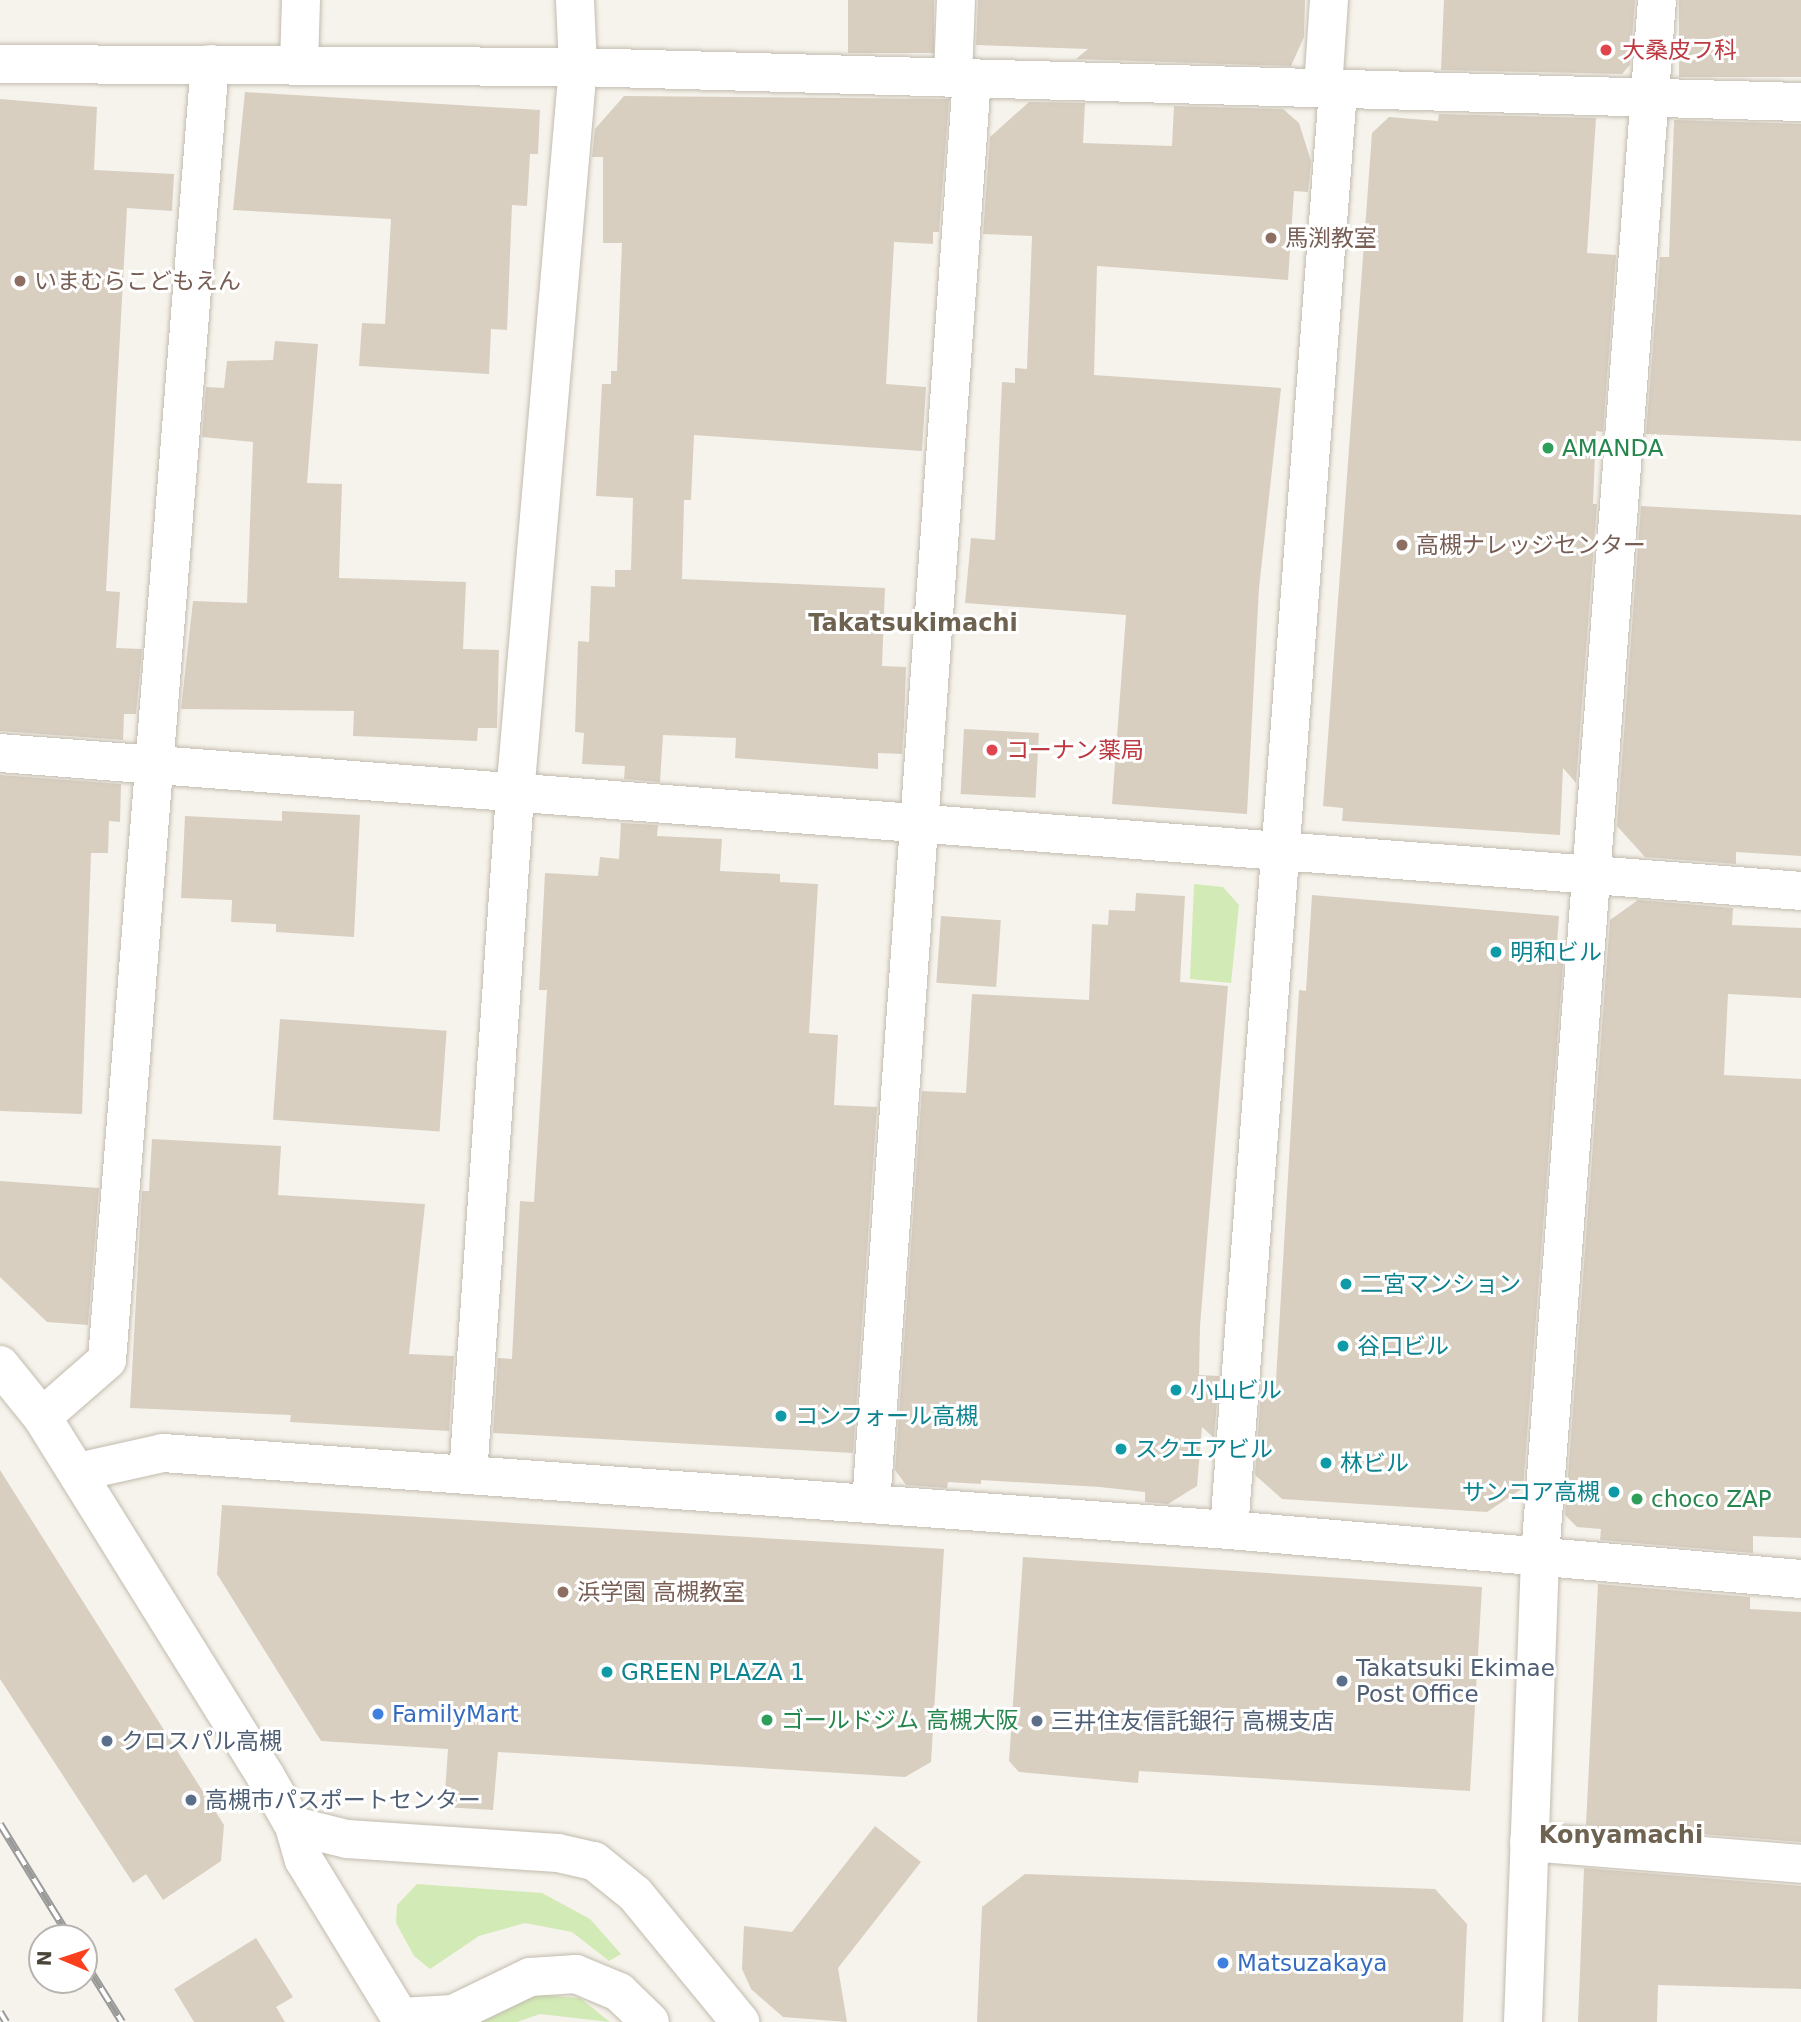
<!DOCTYPE html>
<meta charset="utf-8">
<style>
body{margin:0}
#map{position:relative;width:1801px;height:2022px;overflow:hidden;background:#f6f3ec;font-family:"DejaVu Sans","Noto Sans JP",sans-serif}
div>[style]{position:absolute}
.green>*{inset:0;background:#d2eab5}
.building>*{inset:0;background:#d8cfc1;transform-origin:0 0}
.roads{filter:drop-shadow(0 0 2px #c2bbae) drop-shadow(0 0 2px #c2bbae)}
.minor>*{height:38px;margin:-19px;padding:0 19px;transform-origin:19px;border-radius:19px;background:#fff}
.rail>*{height:8px;margin-top:-4px;transform-origin:0;background:repeating-linear-gradient(90deg,#fff 0 16px,#9a9a9a 0 32px);box-sizing:border-box;border-block:2px solid #9a9a9a}
.dots>*{width:19px;height:19px;translate:-50% -50%;box-sizing:border-box;border:4px solid #fff;border-radius:50%}
span{translate:-50% -50%;white-space:nowrap;text-align:center;line-height:1.15;-webkit-text-stroke:6px #fff;paint-order:stroke}
.health-label{font-size:23px;color:#be3a42}
.left{translate:0 -50%;text-align:left}
.education-label{font-size:23px;color:#785e54}
.leisure-label{font-size:23px;color:#27864d}
.culture-label{font-size:23px;color:#0d838f}
.right{translate:-100% -50%;text-align:right}
.service-label{font-size:23px;color:#4e5e75}
.shop-label{font-size:23px;color:#366cbe}
.neighbourhood-label{font-size:24px;color:#6e6250;font-weight:700}
.north{position:absolute;left:28px;top:1924px;width:70px;height:70px;box-sizing:border-box;background:#fff;border:2px solid #b7b4b0;border-radius:50%;rotate:272deg;font-size:19px;font-weight:700;line-height:28px;text-align:center;color:#4b4439}
.north::after{content:'';display:block;margin:auto;width:24px;height:32px;background:#fc3f1d;clip-path:polygon(50% 0,100% 100%,50% 72%,0 100%)}
</style>
<div id="map">
<div class="green">
<i style="clip-path:polygon(1194px 884px,1223px 887px,1239px 905px,1231px 983px,1190px 979px)"></i>
<i style="clip-path:polygon(417px 1884px,542px 1893px,590px 1919px,621px 1954px,609px 1961px,572px 1932px,525px 1923px,479px 1936px,430px 1969px,414px 1956px,396px 1923px,397px 1905px)"></i>
<i style="clip-path:polygon(529px 1994px,580px 1998px,610px 2022px,540px 2014px,517px 2022px,472px 2022px)"></i>
</div>
<div class="building">
<i style="left:848px;top:0;width:86px;height:53px"></i>
<i style="clip-path:polygon(978px 0,1305px 0,1304px 37px,1291px 66px,1076px 59px,1088px 49px,976px 45px)"></i>
<i style="clip-path:polygon(1444px 0,1635px 0,1630px 65px,1622px 74px,1441px 70px)"></i>
<i style="left:1679px;top:0;width:122px;height:77px"></i>
<i style="clip-path:polygon(245px 92px,540px 110px,538px 154px,530px 154px,527px 206px,512px 205px,507px 330px,491px 329px,489px 374px,359px 366px,362px 323px,385px 324px,391px 219px,233px 210px)"></i>
<i style="clip-path:polygon(624px 96px,949px 99px,939px 232px,933px 232px,933px 244px,894px 242px,886px 384px,926px 387px,922px 451px,694px 435px,691px 500px,684px 500px,682px 579px,885px 588px,882px 666px,906px 667px,904px 725px,902px 754px,878px 753px,878px 769px,735px 758px,736px 738px,663px 735px,660px 782px,624px 779px,625px 766px,582px 764px,584px 733px,575px 732px,578px 641px,589px 642px,591px 586px,615px 587px,615px 570px,631px 570px,633px 498px,596px 496px,602px 384px,611px 384px,611px 371px,617px 371px,622px 243px,603px 243px,603px 157px,592px 157px,595px 129px)"></i>
<i style="clip-path:polygon(0 99px,97px 107px,94px 170px,174px 174px,172px 211px,127px 208px,106px 591px,120px 592px,116px 648px,142px 649px,136px 714px,124px 714px,123px 740px,0 731px)"></i>
<i style="clip-path:polygon(1029px 102px,1085px 103px,1083px 143px,1172px 146px,1174px 106px,1283px 109px,1299px 123px,1311px 161px,1308px 192px,1294px 191px,1288px 280px,1097px 266px,1094px 375px,1281px 388px,1259px 588px,1247px 814px,1112px 804px,1126px 615px,965px 603px,971px 538px,995px 540px,1002px 382px,1015px 383px,1015px 368px,1027px 369px,1032px 236px,983px 234px,990px 137px)"></i>
<i style="clip-path:polygon(1439px 114px,1596px 118px,1587px 253px,1616px 255px,1603px 432px,1596px 431px,1593px 504px,1597px 504px,1576px 783px,1563px 768px,1560px 835px,1342px 821px,1343px 808px,1323px 806px,1372px 133px,1389px 117px,1438px 121px)"></i>
<i style="clip-path:polygon(1674px 120px,1801px 124px,1801px 441px,1646px 434px,1660px 257px,1669px 257px)"></i>
<i style="clip-path:polygon(275px 341px,318px 344px,307px 483px,342px 484px,339px 578px,466px 582px,463px 649px,499px 650px,497px 728px,478px 728px,477px 741px,353px 736px,354px 711px,181px 709px,193px 601px,247px 603px,253px 442px,202px 437px,206px 387px,224px 388px,227px 361px,273px 360px)"></i>
<i style="clip-path:polygon(1641px 506px,1801px 515px,1801px 856px,1736px 852px,1736px 864px,1645px 857px,1617px 826px)"></i>
<i style="left:964px;top:729px;width:75px;height:65px;rotate:3deg"></i>
<i style="clip-path:polygon(0 775px,121px 784px,120px 822px,109px 821px,108px 853px,91px 853px,82px 1114px,0 1111px)"></i>
<i style="clip-path:polygon(282px 811px,360px 815px,354px 937px,276px 932px,276px 924px,231px 922px,232px 900px,181px 898px,185px 816px,282px 821px)"></i>
<i style="clip-path:polygon(621px 823px,658px 825px,657px 836px,722px 839px,720px 871px,780px 874px,780px 882px,818px 884px,809px 1033px,838px 1035px,834px 1105px,877px 1107px,853px 1453px,493px 1433px,498px 1358px,512px 1359px,520px 1201px,534px 1202px,547px 990px,539px 990px,545px 873px,598px 876px,600px 857px,619px 859px)"></i>
<i style="clip-path:polygon(1136px 893px,1185px 896px,1180px 982px,1228px 986px,1200px 1326px,1199px 1375px,1219px 1376px,1214px 1438px,1202px 1427px,1197px 1486px,1168px 1504px,1145px 1502px,1145px 1492px,1100px 1487px,981px 1480px,981px 1484px,948px 1482px,947px 1488px,906px 1485px,895px 1470px,922px 1091px,966px 1093px,972px 994px,1089px 1000px,1092px 924px,1108px 925px,1109px 910px,1135px 911px)"></i>
<i style="clip-path:polygon(1312px 895px,1559px 916px,1556px 957px,1564px 952px,1523px 1488px,1487px 1512px,1282px 1499px,1255px 1475px,1262px 1379px,1276px 1380px,1299px 990px,1306px 991px)"></i>
<i style="clip-path:polygon(1638px 900px,1733px 908px,1732px 925px,1801px 928px,1801px 998px,1728px 994px,1724px 1075px,1801px 1079px,1801px 1538px,1753px 1536px,1753px 1553px,1600px 1540px,1601px 1529px,1577px 1527px,1565px 1515px,1610px 920px)"></i>
<i style="left:941px;top:916px;width:60px;height:67px;rotate:4deg"></i>
<i style="left:280px;top:1019px;width:167px;height:101px;rotate:4deg"></i>
<i style="clip-path:polygon(152px 1139px,281px 1146px,278px 1195px,425px 1204px,409px 1354px,454px 1356px,449px 1431px,290px 1422px,291px 1415px,130px 1408px,142px 1191px,149px 1191px)"></i>
<i style="clip-path:polygon(0 1181px,99px 1188px,88px 1325px,47px 1322px,0 1277px)"></i>
<i style="clip-path:polygon(0 1470px,224px 1825px,221px 1861px,163px 1900px,146px 1874px,133px 1883px,0 1679px)"></i>
<i style="clip-path:polygon(222px 1505px,944px 1549px,931px 1762px,905px 1777px,498px 1752px,493px 1810px,444px 1807px,448px 1749px,321px 1741px,217px 1574px)"></i>
<i style="clip-path:polygon(1023px 1557px,1482px 1587px,1470px 1791px,1139px 1771px,1138px 1783px,1019px 1772px,1009px 1761px)"></i>
<i style="clip-path:polygon(1598px 1584px,1750px 1597px,1750px 1609px,1801px 1612px,1801px 1842px,1586px 1825px)"></i>
<i style="clip-path:polygon(875px 1826px,921px 1862px,838px 1968px,847px 2022px,783px 2017px,751px 1989px,742px 1969px,744px 1926px,792px 1932px)"></i>
<i style="clip-path:polygon(1584px 1868px,1801px 1886px,1801px 1989px,1658px 1985px,1657px 2022px,1578px 2022px)"></i>
<i style="clip-path:polygon(1025px 1874px,1435px 1889px,1467px 1924px,1463px 2022px,977px 2022px,982px 1907px)"></i>
<i style="clip-path:polygon(256px 1938px,293px 1997px,276px 2007px,285px 2022px,194px 2022px,174px 1989px)"></i>
</div>
<div class="roads">
<div class="minor">
<i style="left:0;top:64px;width:578px;rotate:0.3deg"></i>
<i style="left:578px;top:67px;width:1224px;rotate:1.64deg"></i>
<i style="left:299px;top:64px;width:64px;rotate:-88.2deg"></i>
<i style="left:953px;top:77px;width:77px;rotate:-87.8deg"></i>
<i style="left:1323px;top:88px;width:88px;rotate:-86.1deg"></i>
<i style="left:0;top:753px;width:1806px;rotate:4.38deg"></i>
<i style="left:0;top:1365px;width:67px;rotate:51.1deg"></i>
<i style="left:42px;top:1417px;width:424px;rotate:58.1deg"></i>
<i style="left:266px;top:1777px;width:56px;rotate:60.3deg"></i>
<i style="left:294px;top:1826px;width:35px;rotate:74deg"></i>
<i style="left:304px;top:1860px;width:190px;rotate:58.6deg"></i>
<i style="left:42px;top:1417px;width:86px;rotate:-41.2deg"></i>
<i style="left:107px;top:1360px;width:1300px;rotate:-85.46deg"></i>
<i style="left:78px;top:1472px;width:87px;rotate:-12.6deg"></i>
<i style="left:163px;top:1453px;width:1069px;rotate:4.13deg"></i>
<i style="left:1229px;top:1530px;width:574px;rotate:4.9deg"></i>
<i style="left:468px;top:1475px;width:683px;rotate:-86.05deg"></i>
<i style="left:515px;top:794px;width:730px;rotate:-85.05deg"></i>
<i style="left:578px;top:67px;width:67px;rotate:-92.6deg"></i>
<i style="left:871px;top:1504px;width:1430px;rotate:-85.95deg"></i>
<i style="left:1229px;top:1530px;width:1445px;rotate:-85.67deg"></i>
<i style="left:294px;top:1826px;width:55px;rotate:13.8deg"></i>
<i style="left:347px;top:1839px;width:211px;rotate:3.8deg"></i>
<i style="left:558px;top:1853px;width:37px;rotate:13deg"></i>
<i style="left:594px;top:1861px;width:53px;rotate:38.8deg"></i>
<i style="left:635px;top:1894px;width:166px;rotate:50.6deg"></i>
<i style="left:1529px;top:1842px;width:273px;rotate:4.6deg"></i>
<i style="left:401px;top:2017px;width:52px;rotate:-3.3deg"></i>
<i style="left:453px;top:2014px;width:85px;rotate:-25.7deg"></i>
<i style="left:530px;top:1977px;width:46px;rotate:-3.7deg"></i>
<i style="left:576px;top:1974px;width:47px;rotate:22.7deg"></i>
<i style="left:619px;top:1992px;width:43px;rotate:44.1deg"></i>
<i style="left:1523px;top:2022px;width:466px;rotate:-87.9deg"></i>
<i style="left:1540px;top:1556px;width:1560px;rotate:-85.7deg"></i>
</div>
</div>
<div class="rail">
<i style="left:0;top:1824px;width:134px;rotate:58.4deg"></i>
<i style="left:84px;top:1961px;width:72px;rotate:58.1deg"></i>
<i style="left:0;top:2012px;width:12px;rotate:59deg"></i>
</div>
<div class="dots">
<i style="left:1606px;top:50px;background:#e0444e"></i>
<i style="left:1271px;top:238px;background:#8d6e63"></i>
<i style="left:20px;top:281px;background:#8d6e63"></i>
<i style="left:1548px;top:448px;background:#2e9e5b"></i>
<i style="left:1402px;top:545px;background:#8d6e63"></i>
<i style="left:992px;top:750px;background:#e0444e"></i>
<i style="left:1496px;top:952px;background:#0f9aa8"></i>
<i style="left:1346px;top:1284px;background:#0f9aa8"></i>
<i style="left:1343px;top:1346px;background:#0f9aa8"></i>
<i style="left:1176px;top:1390px;background:#0f9aa8"></i>
<i style="left:781px;top:1416px;background:#0f9aa8"></i>
<i style="left:1121px;top:1449px;background:#0f9aa8"></i>
<i style="left:1326px;top:1463px;background:#0f9aa8"></i>
<i style="left:1614px;top:1492px;background:#0f9aa8"></i>
<i style="left:1637px;top:1499px;background:#2e9e5b"></i>
<i style="left:563px;top:1592px;background:#8d6e63"></i>
<i style="left:607px;top:1672px;background:#0f9aa8"></i>
<i style="left:1342px;top:1681px;background:#5c6f8a"></i>
<i style="left:378px;top:1714px;background:#3f7fe0"></i>
<i style="left:767px;top:1720px;background:#2e9e5b"></i>
<i style="left:1037px;top:1721px;background:#5c6f8a"></i>
<i style="left:107px;top:1741px;background:#5c6f8a"></i>
<i style="left:191px;top:1800px;background:#5c6f8a"></i>
<i style="left:1223px;top:1963px;background:#3f7fe0"></i>
</div>
<div class="health-label">
<span class="left" style="left:1622px;top:50px">大桑皮フ科</span>
<span class="left" style="left:1006px;top:750px">コーナン薬局</span>
</div>
<div class="education-label">
<span class="left" style="left:1285px;top:238px">馬渕教室</span>
<span class="left" style="left:34px;top:281px">いまむらこどもえん</span>
<span class="left" style="left:1416px;top:545px">高槻ナレッジセンター</span>
<span class="left" style="left:577px;top:1592px">浜学園 高槻教室</span>
</div>
<div class="leisure-label">
<span class="left" style="left:1562px;top:448px">AMANDA</span>
<span class="left" style="left:1651px;top:1499px">choco ZAP</span>
<span class="left" style="left:781px;top:1720px">ゴールドジム 高槻大阪</span>
</div>
<div class="culture-label">
<span class="left" style="left:1510px;top:952px">明和ビル</span>
<span class="left" style="left:1360px;top:1284px">二宮マンション</span>
<span class="left" style="left:1357px;top:1346px">谷口ビル</span>
<span class="left" style="left:1190px;top:1390px">小山ビル</span>
<span class="left" style="left:795px;top:1416px">コンフォール高槻</span>
<span class="left" style="left:1135px;top:1449px">スクエアビル</span>
<span class="left" style="left:1340px;top:1463px">林ビル</span>
<span class="right" style="left:1600px;top:1492px">サンコア高槻</span>
<span class="left" style="left:621px;top:1672px">GREEN PLAZA 1</span>
</div>
<div class="service-label">
<span class="left" style="left:1356px;top:1681px">Takatsuki Ekimae<br>Post Office</span>
<span class="left" style="left:1051px;top:1721px">三井住友信託銀行 高槻支店</span>
<span class="left" style="left:121px;top:1741px">クロスパル高槻</span>
<span class="left" style="left:205px;top:1800px">高槻市パスポートセンター</span>
</div>
<div class="shop-label">
<span class="left" style="left:392px;top:1714px">FamilyMart</span>
<span class="left" style="left:1237px;top:1963px">Matsuzakaya</span>
</div>
<div class="neighbourhood-label">
<span style="left:913px;top:624px">Takatsukimachi</span>
<span style="left:1621px;top:1836px">Konyamachi</span>
</div>
<div class="north">N</div>
</div>
